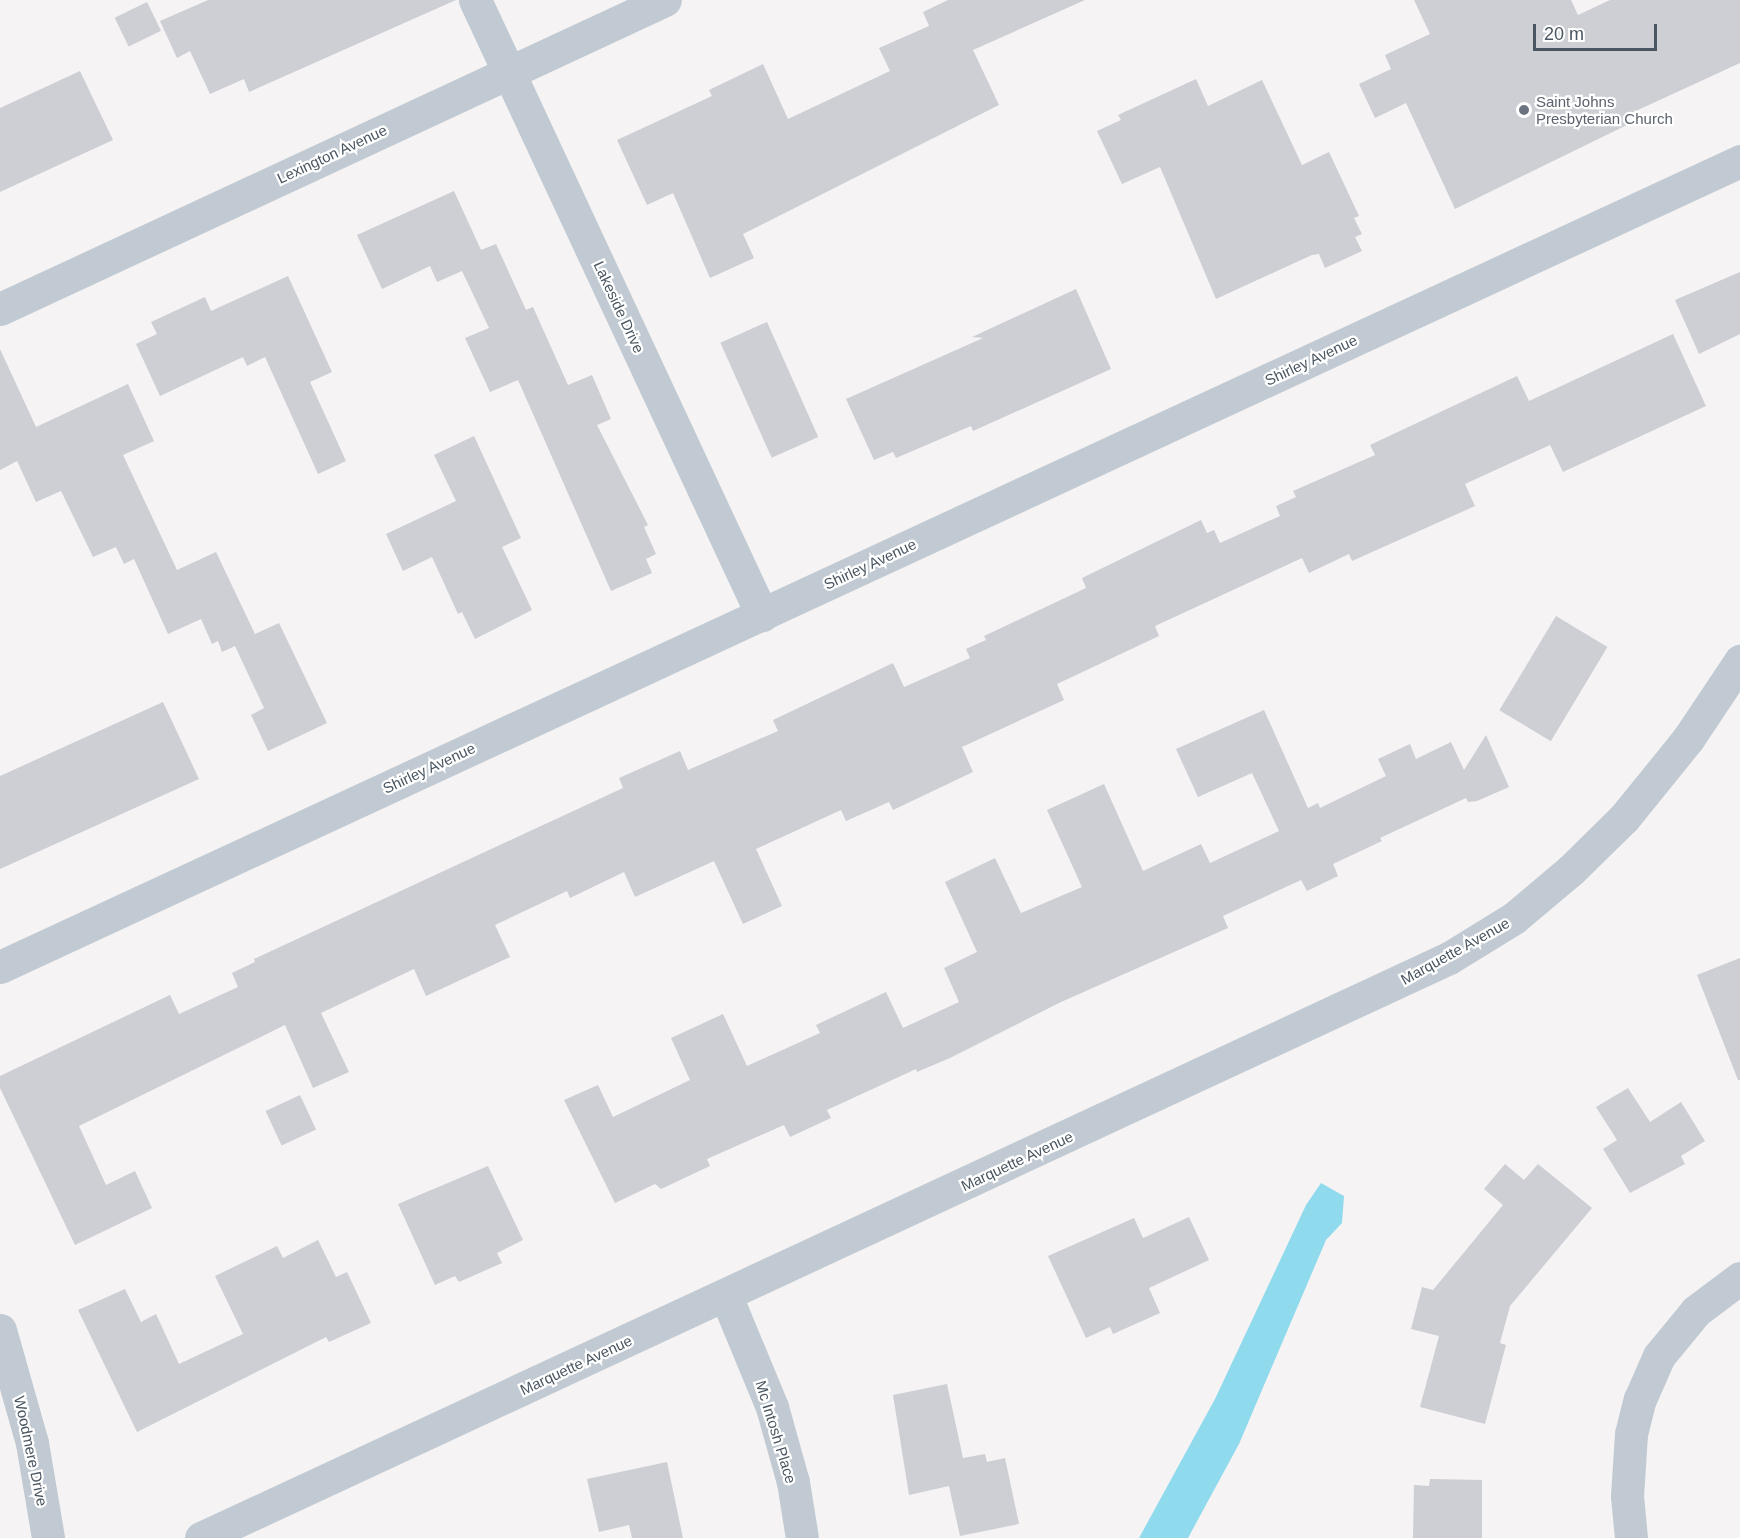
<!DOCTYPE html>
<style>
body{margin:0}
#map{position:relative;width:1740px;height:1538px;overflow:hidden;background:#f5f3f3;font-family:Arial,sans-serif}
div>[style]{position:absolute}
.water>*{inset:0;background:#90daee}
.building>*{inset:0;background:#cdcfd5;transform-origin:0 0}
.minor>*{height:33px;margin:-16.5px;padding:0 16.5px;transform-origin:16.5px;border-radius:16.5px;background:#c1cad2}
.dots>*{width:16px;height:16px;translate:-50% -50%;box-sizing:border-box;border:3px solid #fff;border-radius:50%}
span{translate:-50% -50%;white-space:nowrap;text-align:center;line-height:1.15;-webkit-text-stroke:4.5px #fff;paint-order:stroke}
.worship-label{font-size:15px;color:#5b616d}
.left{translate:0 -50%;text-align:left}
.street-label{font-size:15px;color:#4a5661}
.scale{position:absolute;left:1533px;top:24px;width:124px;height:27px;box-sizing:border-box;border:3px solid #4a5661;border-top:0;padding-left:8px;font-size:18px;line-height:21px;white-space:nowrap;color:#4a5661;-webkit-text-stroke:4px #fff;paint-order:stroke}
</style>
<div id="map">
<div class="water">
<i style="clip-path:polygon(1321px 1183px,1344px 1196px,1342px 1223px,1326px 1240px,1239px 1444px,1188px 1538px,1139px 1538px,1215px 1399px,1306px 1205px)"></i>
</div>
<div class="building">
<i style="clip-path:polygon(208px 0,456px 0,249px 92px,244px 79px,210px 94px,190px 51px,177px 58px,160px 21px)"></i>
<i style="clip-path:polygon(948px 0,1085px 0,973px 50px,999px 105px,743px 234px,754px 258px,710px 278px,673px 193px,647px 205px,617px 140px,712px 96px,709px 90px,763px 64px,788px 119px,890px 71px,879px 48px,929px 26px,923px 12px)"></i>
<i style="clip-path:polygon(1414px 0,1571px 0,1578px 15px,1610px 0,1740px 0,1740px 63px,1625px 116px,1629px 124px,1455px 209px,1406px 103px,1375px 118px,1359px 84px,1391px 69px,1385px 55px,1430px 34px)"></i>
<i style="left:147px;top:2px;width:32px;height:36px;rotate:64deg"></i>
<i style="clip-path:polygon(80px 71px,113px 140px,0 192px,0 108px)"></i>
<i style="clip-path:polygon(1196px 79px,1208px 106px,1262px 80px,1302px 165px,1329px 152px,1359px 216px,1354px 218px,1362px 234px,1355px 237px,1362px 251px,1325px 268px,1319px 254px,1312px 255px,1216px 299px,1160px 167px,1122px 184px,1097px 131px,1121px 120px,1118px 115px)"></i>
<i style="clip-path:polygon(454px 191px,481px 250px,496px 244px,526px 310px,533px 307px,568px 385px,592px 375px,611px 419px,597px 425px,648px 525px,644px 527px,656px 554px,646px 559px,652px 573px,611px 591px,518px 380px,490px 392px,465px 338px,489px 328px,462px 271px,437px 282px,430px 266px,382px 289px,357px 235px)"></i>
<i style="clip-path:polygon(1740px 272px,1740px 334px,1699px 354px,1675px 300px)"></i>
<i style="clip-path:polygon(288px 276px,332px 372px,310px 382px,346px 461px,318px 474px,265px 357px,247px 366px,243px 357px,160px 396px,136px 344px,157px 334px,151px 322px,205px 297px,211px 311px)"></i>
<i style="clip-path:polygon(1076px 289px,1111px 369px,973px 431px,971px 426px,896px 458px,893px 452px,874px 460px,846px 399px,983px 338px,972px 337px)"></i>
<i style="left:767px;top:322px;width:126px;height:51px;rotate:66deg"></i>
<i style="clip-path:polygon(1673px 334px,1706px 406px,1563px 472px,1550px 445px,1465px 484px,1475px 506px,1352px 561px,1349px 554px,1309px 573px,1302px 558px,1155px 626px,1159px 636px,1057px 684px,1064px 700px,962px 747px,973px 772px,893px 810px,889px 802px,846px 821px,841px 810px,756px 849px,782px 906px,743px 924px,714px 861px,635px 897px,624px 872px,570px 898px,567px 891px,495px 925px,510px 957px,426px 996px,414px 969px,321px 1013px,349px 1072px,313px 1088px,285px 1025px,79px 1126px,106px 1185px,135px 1171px,152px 1208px,75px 1245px,0 1088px,0 1076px,170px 995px,179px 1014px,238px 987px,232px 973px,255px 962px,254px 959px,623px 788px,619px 778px,680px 751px,688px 770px,778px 731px,773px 720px,893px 663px,904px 687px,970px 658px,966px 649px,986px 640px,984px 636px,1086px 588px,1082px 578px,1201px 520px,1207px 533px,1214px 530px,1220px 543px,1280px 516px,1276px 506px,1296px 497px,1293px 491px,1375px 455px,1370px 445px,1517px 376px,1529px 401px)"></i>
<i style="clip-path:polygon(0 349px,36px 427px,128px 384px,154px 441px,123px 455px,177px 570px,216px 552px,255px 634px,279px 623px,327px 723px,268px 751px,251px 715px,264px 708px,235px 646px,222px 652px,218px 641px,212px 644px,201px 619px,168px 634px,134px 559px,124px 564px,116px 547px,93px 557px,61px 491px,36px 502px,17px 461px,0 470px)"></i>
<i style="clip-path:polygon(474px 436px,521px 538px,502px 547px,532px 610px,475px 639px,462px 612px,458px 614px,432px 557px,403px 571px,386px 534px,456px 501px,434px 455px)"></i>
<i style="left:1556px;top:616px;width:60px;height:110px;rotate:31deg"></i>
<i style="clip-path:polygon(163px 702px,199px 779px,0 869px,0 776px)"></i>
<i style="clip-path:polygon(1264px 710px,1308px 808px,1318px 803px,1320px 808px,1386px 776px,1378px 759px,1410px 744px,1416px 759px,1451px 742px,1464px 770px,1486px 735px,1509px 787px,1477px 801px,1468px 802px,1466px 798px,1380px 838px,1382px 841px,1333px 864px,1338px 876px,1307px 891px,1301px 880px,1223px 916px,1228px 928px,1061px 1002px,950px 1058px,917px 1072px,916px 1069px,827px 1110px,831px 1118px,790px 1137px,784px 1125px,707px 1159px,710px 1166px,661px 1189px,655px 1184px,615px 1203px,564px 1100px,598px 1085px,613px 1117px,690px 1080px,671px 1038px,723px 1014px,747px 1066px,820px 1033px,816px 1025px,886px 992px,903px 1028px,959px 1002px,944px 968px,977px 952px,945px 882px,995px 858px,1021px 913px,1082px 887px,1047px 810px,1104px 784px,1143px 871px,1201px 844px,1210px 863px,1279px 831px,1252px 773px,1198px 797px,1176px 749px)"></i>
<i style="clip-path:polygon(1740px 958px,1740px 1080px,1738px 1080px,1697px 975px)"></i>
<i style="clip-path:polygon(1628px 1088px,1650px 1122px,1681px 1102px,1705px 1141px,1681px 1156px,1685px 1164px,1630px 1193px,1603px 1149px,1617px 1140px,1596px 1107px)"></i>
<i style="left:300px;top:1095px;width:38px;height:38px;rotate:65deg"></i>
<i style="clip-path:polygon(1505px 1164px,1524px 1180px,1538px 1164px,1592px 1208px,1510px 1306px,1500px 1343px,1506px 1345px,1485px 1424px,1420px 1407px,1439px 1336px,1411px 1329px,1422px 1287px,1433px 1290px,1503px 1205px,1484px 1189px)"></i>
<i style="clip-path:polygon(488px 1166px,523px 1240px,497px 1253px,502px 1263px,459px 1282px,455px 1276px,435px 1285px,398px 1204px)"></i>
<i style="clip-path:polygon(1189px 1217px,1209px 1260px,1149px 1288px,1160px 1313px,1113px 1334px,1110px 1327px,1086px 1338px,1048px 1256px,1134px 1218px,1143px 1238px)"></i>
<i style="clip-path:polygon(318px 1240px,336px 1277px,347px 1272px,371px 1323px,329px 1342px,326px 1337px,137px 1432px,78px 1310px,125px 1289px,141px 1322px,156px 1314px,179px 1364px,243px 1334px,215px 1276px,277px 1246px,283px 1258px)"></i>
<i style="clip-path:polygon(947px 1384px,963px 1458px,985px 1454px,987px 1462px,1005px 1458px,1019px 1524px,960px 1536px,949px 1486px,909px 1495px,893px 1395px)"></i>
<i style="clip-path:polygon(667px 1462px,683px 1538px,632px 1538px,629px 1525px,599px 1532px,587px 1479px)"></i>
<i style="clip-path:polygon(1430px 1479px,1482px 1480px,1482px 1538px,1413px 1538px,1414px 1485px,1429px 1486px)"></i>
</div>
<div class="minor">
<i style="left:475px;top:0;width:679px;rotate:64.98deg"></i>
<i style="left:0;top:309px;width:733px;rotate:-24.92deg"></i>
<i style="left:0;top:967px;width:1918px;rotate:-24.85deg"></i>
<i style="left:726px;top:1296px;width:120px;rotate:67.5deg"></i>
<i style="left:772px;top:1407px;width:78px;rotate:74.4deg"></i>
<i style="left:793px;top:1482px;width:57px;rotate:80.9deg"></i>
<i style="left:0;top:1330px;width:117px;rotate:74.2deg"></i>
<i style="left:32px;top:1443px;width:96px;rotate:80.4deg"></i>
<i style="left:201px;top:1538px;width:1376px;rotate:-24.93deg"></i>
<i style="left:1449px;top:958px;width:76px;rotate:-31.6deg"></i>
<i style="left:1514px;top:918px;width:75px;rotate:-40.1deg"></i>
<i style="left:1571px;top:870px;width:74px;rotate:-44.5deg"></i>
<i style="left:1624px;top:818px;width:102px;rotate:-51deg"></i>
<i style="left:1688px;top:739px;width:94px;rotate:-56.3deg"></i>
<i style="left:1631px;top:1538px;width:42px;rotate:-95.4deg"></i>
<i style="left:1627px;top:1496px;width:62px;rotate:-86.3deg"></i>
<i style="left:1631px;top:1434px;width:36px;rotate:-76deg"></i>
<i style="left:1640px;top:1399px;width:47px;rotate:-66.2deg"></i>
<i style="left:1659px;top:1356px;width:58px;rotate:-50.6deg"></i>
<i style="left:1696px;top:1311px;width:55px;rotate:-36.9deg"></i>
</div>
<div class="dots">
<i style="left:1524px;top:110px;background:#6b7280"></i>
</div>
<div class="worship-label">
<span class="left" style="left:1536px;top:110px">Saint Johns<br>Presbyterian Church</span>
</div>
<div class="street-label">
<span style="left:332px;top:154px;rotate:-25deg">Lexington Avenue</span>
<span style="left:619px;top:307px;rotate:65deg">Lakeside Drive</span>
<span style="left:1311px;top:360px;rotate:-25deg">Shirley Avenue</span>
<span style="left:870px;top:564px;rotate:-25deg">Shirley Avenue</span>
<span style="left:429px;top:768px;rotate:-25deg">Shirley Avenue</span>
<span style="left:1455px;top:951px;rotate:-29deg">Marquette Avenue</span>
<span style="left:1017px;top:1161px;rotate:-25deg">Marquette Avenue</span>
<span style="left:576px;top:1365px;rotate:-25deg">Marquette Avenue</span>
<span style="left:776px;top:1432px;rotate:73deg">Mc Intosh Place</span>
<span style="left:31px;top:1451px;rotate:78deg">Woodmere Drive</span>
</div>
<div class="scale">20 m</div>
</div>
